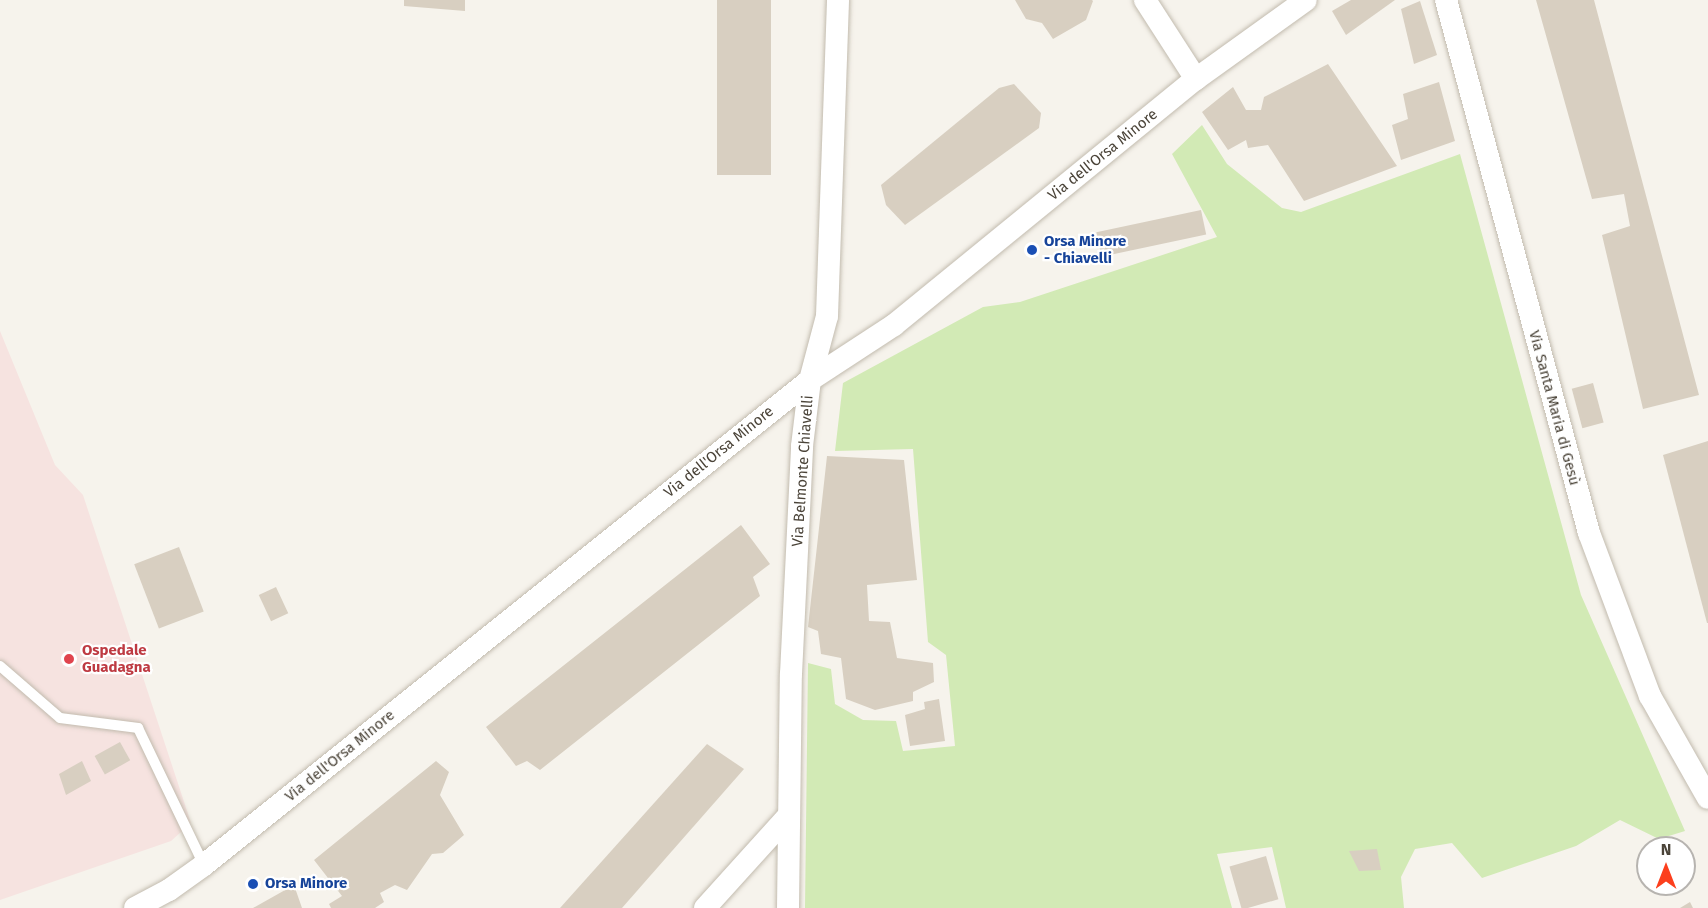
<!DOCTYPE html>
<meta charset="utf-8">
<style>
body{margin:0}
#map{position:relative;width:1708px;height:908px;overflow:hidden;background:#f6f3ec;font-family:"Fira Sans",sans-serif}
div>[style]{position:absolute}
.medical>*{inset:0;background:#f6e3e0}
.green>*{inset:0;background:#d2eab5}
.building>*{inset:0;background:#d8cfc1;transform-origin:0 0}
.roads{filter:drop-shadow(0 0 2px #c2bbae) drop-shadow(0 0 2px #c2bbae)}
.service>*{height:10px;margin:-5px;padding:0 5px;transform-origin:5px;border-radius:5px;background:#fff}
.minor>*{height:22px;margin:-11px;padding:0 11px;transform-origin:11px;border-radius:11px;background:#fff}
.dots>*{width:16px;height:16px;translate:-50% -50%;box-sizing:border-box;border:3px solid #fff;border-radius:50%}
span{translate:-50% -50%;white-space:nowrap;text-align:center;line-height:1.15;-webkit-text-stroke:4.5px #fff;paint-order:stroke}
.street-label{font-size:15px;color:#4b4439}
.transit-label{font-size:15px;color:#164399;font-weight:700}
.left{translate:0 -50%;text-align:left}
.health-label{font-size:15px;color:#be3a42;font-weight:700}
.north{position:absolute;left:1636px;top:836px;width:60px;height:60px;box-sizing:border-box;background:#fff;border:2px solid #b7b4b0;border-radius:50%;rotate:0deg;font-size:16px;font-weight:700;line-height:24px;text-align:center;color:#4b4439}
.north::after{content:'';display:block;margin:auto;width:21px;height:27px;background:#fc3f1d;clip-path:polygon(50% 0,100% 100%,50% 72%,0 100%)}
</style>
<div id="map">
<div class="medical">
<i style="clip-path:polygon(0 331px,55px 465px,83px 495px,191px 823px,171px 841px,0 900px)"></i>
</div>
<div class="green">
<i style="clip-path:polygon(1202px 125px,1227px 164px,1282px 208px,1301px 212px,1460px 154px,1581px 595px,1685px 831px,1659px 839px,1620px 820px,1576px 846px,1482px 878px,1452px 843px,1415px 849px,1401px 877px,1404px 908px,1286px 908px,1272px 847px,1217px 854px,1232px 908px,805px 908px,808px 663px,831px 669px,835px 704px,863px 720px,896px 721px,903px 751px,955px 746px,946px 655px,928px 642px,913px 449px,835px 451px,843px 383px,983px 307px,1020px 302px,1217px 237px,1172px 154px)"></i>
</div>
<div class="building">
<i style="clip-path:polygon(404px 0,465px 0,465px 11px,404px 6px)"></i>
<i style="left:717px;top:0;width:54px;height:175px"></i>
<i style="clip-path:polygon(1015px 0,1092px 0,1093px 1px,1086px 20px,1053px 39px,1042px 23px,1026px 19px)"></i>
<i style="clip-path:polygon(1351px 0,1395px 0,1346px 35px,1332px 11px)"></i>
<i style="clip-path:polygon(1536px 0,1594px 0,1699px 395px,1643px 409px,1602px 235px,1630px 226px,1624px 194px,1592px 199px)"></i>
<i style="clip-path:polygon(1420px 1px,1437px 55px,1414px 64px,1401px 9px)"></i>
<i style="clip-path:polygon(1328px 64px,1397px 166px,1304px 201px,1268px 145px,1248px 148px,1246px 140px,1228px 150px,1202px 112px,1233px 87px,1246px 110px,1261px 110px,1264px 97px)"></i>
<i style="clip-path:polygon(1439px 82px,1455px 141px,1401px 160px,1392px 125px,1408px 119px,1403px 94px)"></i>
<i style="clip-path:polygon(1014px 84px,1041px 113px,1039px 128px,905px 225px,886px 205px,881px 185px,999px 88px)"></i>
<i style="left:1201px;top:210px;width:25px;height:107px;rotate:78deg"></i>
<i style="left:1593px;top:383px;width:41px;height:22px;rotate:75deg"></i>
<i style="clip-path:polygon(1708px 441px,1708px 623px,1707px 623px,1663px 455px)"></i>
<i style="clip-path:polygon(827px 456px,904px 460px,917px 580px,867px 585px,869px 621px,890px 622px,897px 658px,933px 663px,934px 682px,913px 692px,913px 701px,875px 710px,846px 699px,841px 658px,821px 654px,818px 631px,808px 627px)"></i>
<i style="clip-path:polygon(741px 525px,770px 564px,753px 577px,760px 596px,540px 770px,527px 761px,516px 766px,486px 727px)"></i>
<i style="left:179px;top:547px;width:69px;height:48px;rotate:69deg"></i>
<i style="left:276px;top:587px;width:29px;height:19px;rotate:65deg"></i>
<i style="clip-path:polygon(939px 699px,945px 741px,910px 746px,905px 715px,925px 709px,924px 702px)"></i>
<i style="left:120px;top:742px;width:21px;height:29px;rotate:61deg"></i>
<i style="clip-path:polygon(707px 744px,744px 769px,622px 908px,560px 908px)"></i>
<i style="clip-path:polygon(82px 761px,91px 781px,66px 795px,59px 774px)"></i>
<i style="clip-path:polygon(436px 761px,449px 772px,440px 795px,464px 835px,443px 853px,432px 854px,407px 890px,395px 885px,380px 893px,384px 902px,375px 908px,331px 908px,329px 904px,342px 896px,314px 860px)"></i>
<i style="clip-path:polygon(1377px 849px,1381px 870px,1359px 871px,1349px 851px)"></i>
<i style="left:1266px;top:856px;width:45px;height:38px;rotate:74deg"></i>
<i style="clip-path:polygon(294px 885px,302px 908px,253px 908px)"></i>
<i style="clip-path:polygon(1690px 902px,1693px 908px,1680px 908px)"></i>
</div>
<div class="roads">
<div class="service">
<i style="left:0;top:666px;width:79px;rotate:40.9deg"></i>
<i style="left:60px;top:718px;width:79px;rotate:7.3deg"></i>
<i style="left:138px;top:728px;width:152px;rotate:64.3deg"></i>
</div>
<div class="minor">
<i style="left:1145px;top:0;width:94px;rotate:57.2deg"></i>
<i style="left:1446px;top:0;width:552px;rotate:74.98deg"></i>
<i style="left:1589px;top:533px;width:174px;rotate:69.5deg"></i>
<i style="left:1650px;top:696px;width:117px;rotate:60.4deg"></i>
<i style="left:135px;top:908px;width:38px;rotate:-28deg"></i>
<i style="left:169px;top:890px;width:43px;rotate:-35.5deg"></i>
<i style="left:204px;top:865px;width:776px;rotate:-38.67deg"></i>
<i style="left:810px;top:380px;width:100px;rotate:-33.2deg"></i>
<i style="left:894px;top:325px;width:390px;rotate:-39.2deg"></i>
<i style="left:1196px;top:79px;width:135px;rotate:-35.7deg"></i>
<i style="left:705px;top:908px;width:125px;rotate:-47.9deg"></i>
<i style="left:788px;top:908px;width:234px;rotate:-89.3deg"></i>
<i style="left:791px;top:674px;width:228px;rotate:-87.2deg"></i>
<i style="left:802px;top:446px;width:66px;rotate:-83.1deg"></i>
<i style="left:810px;top:380px;width:66px;rotate:-75.1deg"></i>
<i style="left:827px;top:316px;width:316px;rotate:-88deg"></i>
</div>
</div>
<div class="dots">
<i style="left:1032px;top:250px;background:#1a4fb4"></i>
<i style="left:69px;top:659px;background:#e0444e"></i>
<i style="left:253px;top:884px;background:#1a4fb4"></i>
</div>
<div class="street-label">
<span style="left:1103px;top:155px;rotate:-39deg">Via dell'Orsa Minore</span>
<span style="left:1554px;top:408px;rotate:75deg">Via Santa Maria di Gesù</span>
<span style="left:719px;top:452px;rotate:-39deg">Via dell'Orsa Minore</span>
<span style="left:803px;top:471px;rotate:-86deg">Via Belmonte Chiavelli</span>
<span style="left:340px;top:756px;rotate:-39deg">Via dell'Orsa Minore</span>
</div>
<div class="transit-label">
<span class="left" style="left:1044px;top:250px">Orsa Minore<br>- Chiavelli</span>
<span class="left" style="left:265px;top:884px">Orsa Minore</span>
</div>
<div class="health-label">
<span class="left" style="left:82px;top:659px">Ospedale<br>Guadagna</span>
</div>
<div class="north">N</div>
</div>
